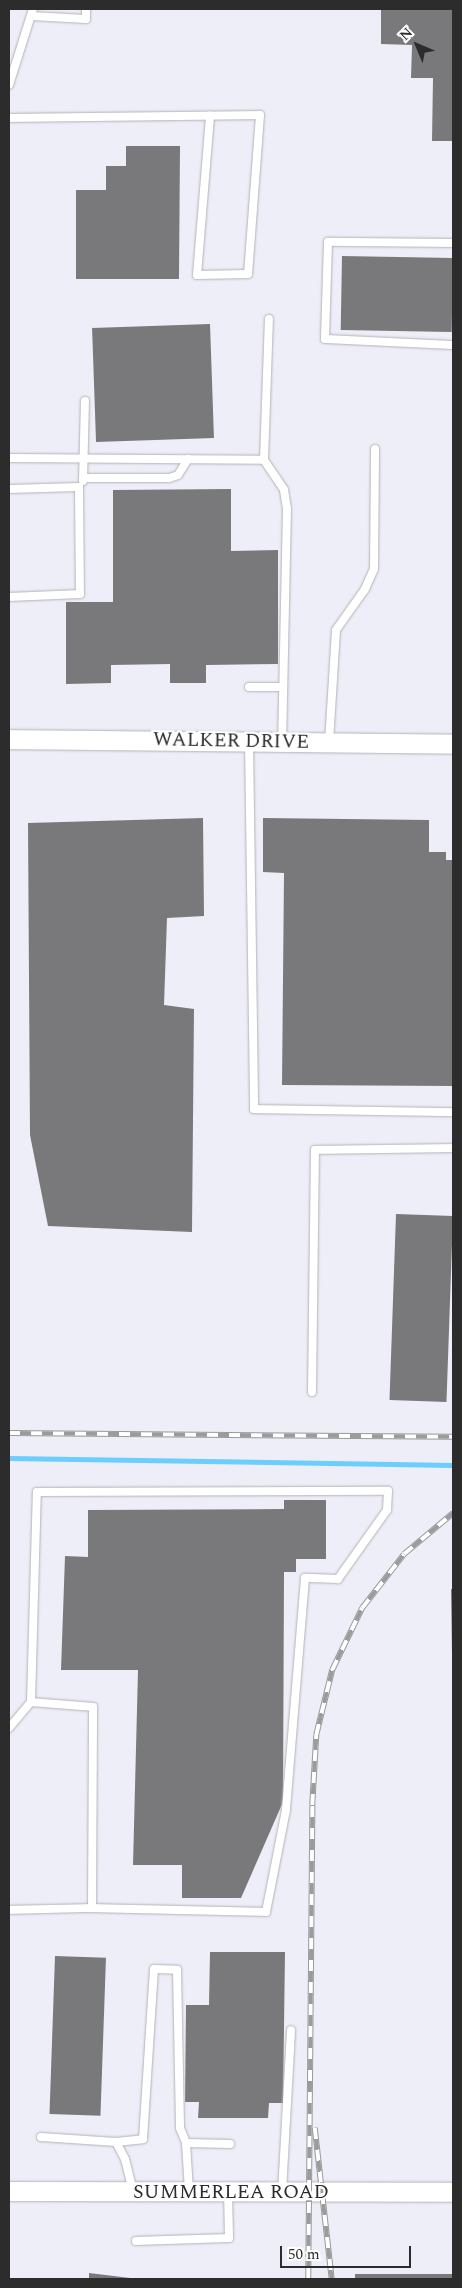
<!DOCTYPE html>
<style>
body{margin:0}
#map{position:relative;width:462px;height:2288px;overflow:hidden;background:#f7f8fa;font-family:Spectral,serif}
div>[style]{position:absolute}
.built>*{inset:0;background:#eeeef8;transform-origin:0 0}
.stream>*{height:5px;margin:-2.5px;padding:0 2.5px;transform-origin:2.5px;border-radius:2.5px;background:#6bcefc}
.building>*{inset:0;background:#79797b;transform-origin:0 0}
.roads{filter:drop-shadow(0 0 1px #b2b2b5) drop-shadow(0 0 1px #b2b2b5)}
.service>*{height:8px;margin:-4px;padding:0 4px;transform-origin:4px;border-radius:4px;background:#fff}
.tertiary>*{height:19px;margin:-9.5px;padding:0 9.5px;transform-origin:9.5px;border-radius:9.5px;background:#fff}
.rail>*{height:5.5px;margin-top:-2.75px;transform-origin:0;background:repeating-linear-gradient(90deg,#fff 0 11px,#9a9b9c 0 22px);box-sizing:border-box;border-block:1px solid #9a9b9c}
span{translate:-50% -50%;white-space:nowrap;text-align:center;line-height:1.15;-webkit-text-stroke:4.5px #fff;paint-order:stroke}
.street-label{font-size:20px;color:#2c2c2d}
.frame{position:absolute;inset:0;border:10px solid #2c2c2d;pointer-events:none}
.north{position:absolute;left:392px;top:20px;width:50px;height:50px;-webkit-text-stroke:4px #fff;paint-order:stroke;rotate:315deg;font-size:14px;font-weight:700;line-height:20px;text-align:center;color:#2c2c2d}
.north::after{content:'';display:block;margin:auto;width:18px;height:22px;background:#2c2c2d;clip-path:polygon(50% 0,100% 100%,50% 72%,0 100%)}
.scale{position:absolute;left:280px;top:2246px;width:131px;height:22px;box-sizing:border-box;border:2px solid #2c2c2d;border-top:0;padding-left:6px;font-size:15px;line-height:18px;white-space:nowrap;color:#2c2c2d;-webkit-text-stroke:4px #fff;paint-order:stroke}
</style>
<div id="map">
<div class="built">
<i style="left:9px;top:9px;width:444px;height:2270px"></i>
</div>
<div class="stream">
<i style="left:9px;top:1458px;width:444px;rotate:0.9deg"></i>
</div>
<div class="building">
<i style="clip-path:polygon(381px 9px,453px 9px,453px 141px,432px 141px,433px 78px,411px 78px,412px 45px,381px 44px)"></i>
<i style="clip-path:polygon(126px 146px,180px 146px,179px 279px,76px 279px,76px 190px,106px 190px,106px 166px,126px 166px)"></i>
<i style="left:342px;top:256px;width:111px;height:74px;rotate:1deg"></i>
<i style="left:210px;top:324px;width:114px;height:118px;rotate:88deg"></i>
<i style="clip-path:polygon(231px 489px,231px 551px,278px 550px,278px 664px,206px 665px,206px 683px,170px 683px,170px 664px,111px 665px,111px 683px,66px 684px,66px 602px,113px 602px,113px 490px)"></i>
<i style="clip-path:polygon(203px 818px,204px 916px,167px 918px,164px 1005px,194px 1009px,192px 1232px,48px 1226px,30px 1135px,28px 823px)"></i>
<i style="clip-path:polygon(263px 818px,429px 820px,429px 852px,446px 852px,446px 860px,453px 860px,453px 1086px,282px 1085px,284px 873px,263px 872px)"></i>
<i style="left:396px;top:1214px;width:57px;height:186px;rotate:2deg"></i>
<i style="clip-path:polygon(284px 1500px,326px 1500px,326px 1559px,296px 1559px,296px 1572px,284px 1572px,283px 1802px,241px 1898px,182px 1898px,182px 1865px,133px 1865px,138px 1670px,61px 1670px,65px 1556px,88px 1557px,88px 1510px,284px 1509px)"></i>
<i style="clip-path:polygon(451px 1589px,453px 1589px,453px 1654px,452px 1654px)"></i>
<i style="clip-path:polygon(210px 1952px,285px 1952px,283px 2103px,269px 2103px,268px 2118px,198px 2118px,199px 2102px,185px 2102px,186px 2005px,209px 2005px)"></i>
<i style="left:55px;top:1956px;width:51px;height:158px;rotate:2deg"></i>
<i style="clip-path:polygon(89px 2273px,130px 2278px,130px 2279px,89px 2279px)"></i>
<i style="left:355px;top:2274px;width:98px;height:5px"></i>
</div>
<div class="roads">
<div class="service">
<i style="left:31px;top:16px;width:55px;rotate:3.1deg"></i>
<i style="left:86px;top:19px;width:10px;rotate:-90deg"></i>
<i style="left:9px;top:85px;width:80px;rotate:-72.5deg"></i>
<i style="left:9px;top:118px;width:251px;rotate:-0.7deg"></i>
<i style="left:260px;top:115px;width:159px;rotate:94.3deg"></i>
<i style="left:248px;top:274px;width:51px;rotate:178.9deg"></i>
<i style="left:197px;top:275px;width:160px;rotate:-85.3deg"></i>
<i style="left:453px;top:243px;width:125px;rotate:-179.5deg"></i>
<i style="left:328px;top:242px;width:97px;rotate:91.8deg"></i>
<i style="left:325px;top:339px;width:128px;rotate:2.7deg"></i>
<i style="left:9px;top:458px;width:255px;rotate:0.4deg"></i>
<i style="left:264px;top:460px;width:141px;rotate:-88deg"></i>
<i style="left:264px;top:460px;width:36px;rotate:56deg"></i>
<i style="left:284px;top:490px;width:18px;rotate:81deg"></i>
<i style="left:287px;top:508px;width:234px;rotate:91.2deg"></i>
<i style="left:85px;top:478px;width:84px"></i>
<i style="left:169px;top:478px;width:9px;rotate:-18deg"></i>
<i style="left:178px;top:475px;width:19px;rotate:-58deg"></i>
<i style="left:83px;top:481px;width:80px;rotate:-88.6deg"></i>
<i style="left:9px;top:489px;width:70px;rotate:-1.6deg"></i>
<i style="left:79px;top:487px;width:107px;rotate:89.5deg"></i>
<i style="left:80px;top:594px;width:71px;rotate:177.6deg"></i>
<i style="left:249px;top:687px;width:34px"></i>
<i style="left:249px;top:741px;width:368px;rotate:89.2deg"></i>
<i style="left:254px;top:1109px;width:199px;rotate:0.9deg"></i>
<i style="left:329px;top:742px;width:112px;rotate:-86.4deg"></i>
<i style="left:336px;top:630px;width:50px;rotate:-54.7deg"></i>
<i style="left:365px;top:589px;width:22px;rotate:-66deg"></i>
<i style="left:374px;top:569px;width:120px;rotate:-89.5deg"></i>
<i style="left:312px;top:1392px;width:242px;rotate:-89.3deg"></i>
<i style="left:315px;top:1150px;width:138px;rotate:-0.8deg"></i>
<i style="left:9px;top:1728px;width:34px;rotate:-50deg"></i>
<i style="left:31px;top:1702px;width:210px;rotate:-88.4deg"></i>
<i style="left:37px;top:1492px;width:351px;rotate:-0.2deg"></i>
<i style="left:388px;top:1491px;width:19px;rotate:93deg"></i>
<i style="left:387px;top:1510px;width:85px;rotate:125.4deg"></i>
<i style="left:338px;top:1579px;width:33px;rotate:-178deg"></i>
<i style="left:305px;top:1578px;width:233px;rotate:94.7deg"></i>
<i style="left:286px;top:1810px;width:104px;rotate:101.1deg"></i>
<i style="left:266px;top:1912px;width:174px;rotate:-178.7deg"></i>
<i style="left:92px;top:1908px;width:201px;rotate:-89.7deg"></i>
<i style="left:93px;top:1707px;width:62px;rotate:-175.4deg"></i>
<i style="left:9px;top:1910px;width:83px;rotate:-1.4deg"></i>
<i style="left:41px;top:2137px;width:75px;rotate:3.8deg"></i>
<i style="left:116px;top:2142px;width:19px;rotate:62deg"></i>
<i style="left:125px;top:2159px;width:32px;rotate:76deg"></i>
<i style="left:116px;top:2142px;width:27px;rotate:-6deg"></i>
<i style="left:143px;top:2139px;width:170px;rotate:-86.3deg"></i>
<i style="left:154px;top:1969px;width:23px;rotate:2deg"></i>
<i style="left:177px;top:1970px;width:158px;rotate:88.9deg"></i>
<i style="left:180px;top:2128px;width:16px;rotate:68deg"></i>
<i style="left:186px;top:2143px;width:48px;rotate:86.4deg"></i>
<i style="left:186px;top:2143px;width:44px;rotate:1.3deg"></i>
<i style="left:282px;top:2192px;width:162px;rotate:-86.8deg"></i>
<i style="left:136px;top:2241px;width:93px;rotate:-1.8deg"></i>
<i style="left:229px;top:2238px;width:46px;rotate:-91.2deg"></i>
</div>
<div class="tertiary">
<i style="left:9px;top:739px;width:444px;rotate:0.6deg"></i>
<i style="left:9px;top:2191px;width:444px;rotate:0.1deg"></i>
</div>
</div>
<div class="rail">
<i style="left:9px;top:1433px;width:444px;rotate:0.5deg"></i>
<i style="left:315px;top:2128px;width:152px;rotate:83.6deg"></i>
<i style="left:308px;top:2279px;width:474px;rotate:-89.5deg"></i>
<i style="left:312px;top:1805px;width:70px;rotate:-86.7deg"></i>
<i style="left:316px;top:1735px;width:67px;rotate:-76.2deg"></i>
<i style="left:332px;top:1670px;width:69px;rotate:-64.2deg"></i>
<i style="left:362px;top:1608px;width:68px;rotate:-52.1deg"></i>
<i style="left:404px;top:1554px;width:64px;rotate:-39.9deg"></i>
</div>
<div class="street-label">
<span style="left:231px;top:741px;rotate:1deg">WALKER DRIVE</span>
<span style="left:231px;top:2192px">SUMMERLEA ROAD</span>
</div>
<div class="frame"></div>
<div class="north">N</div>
<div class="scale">50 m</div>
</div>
